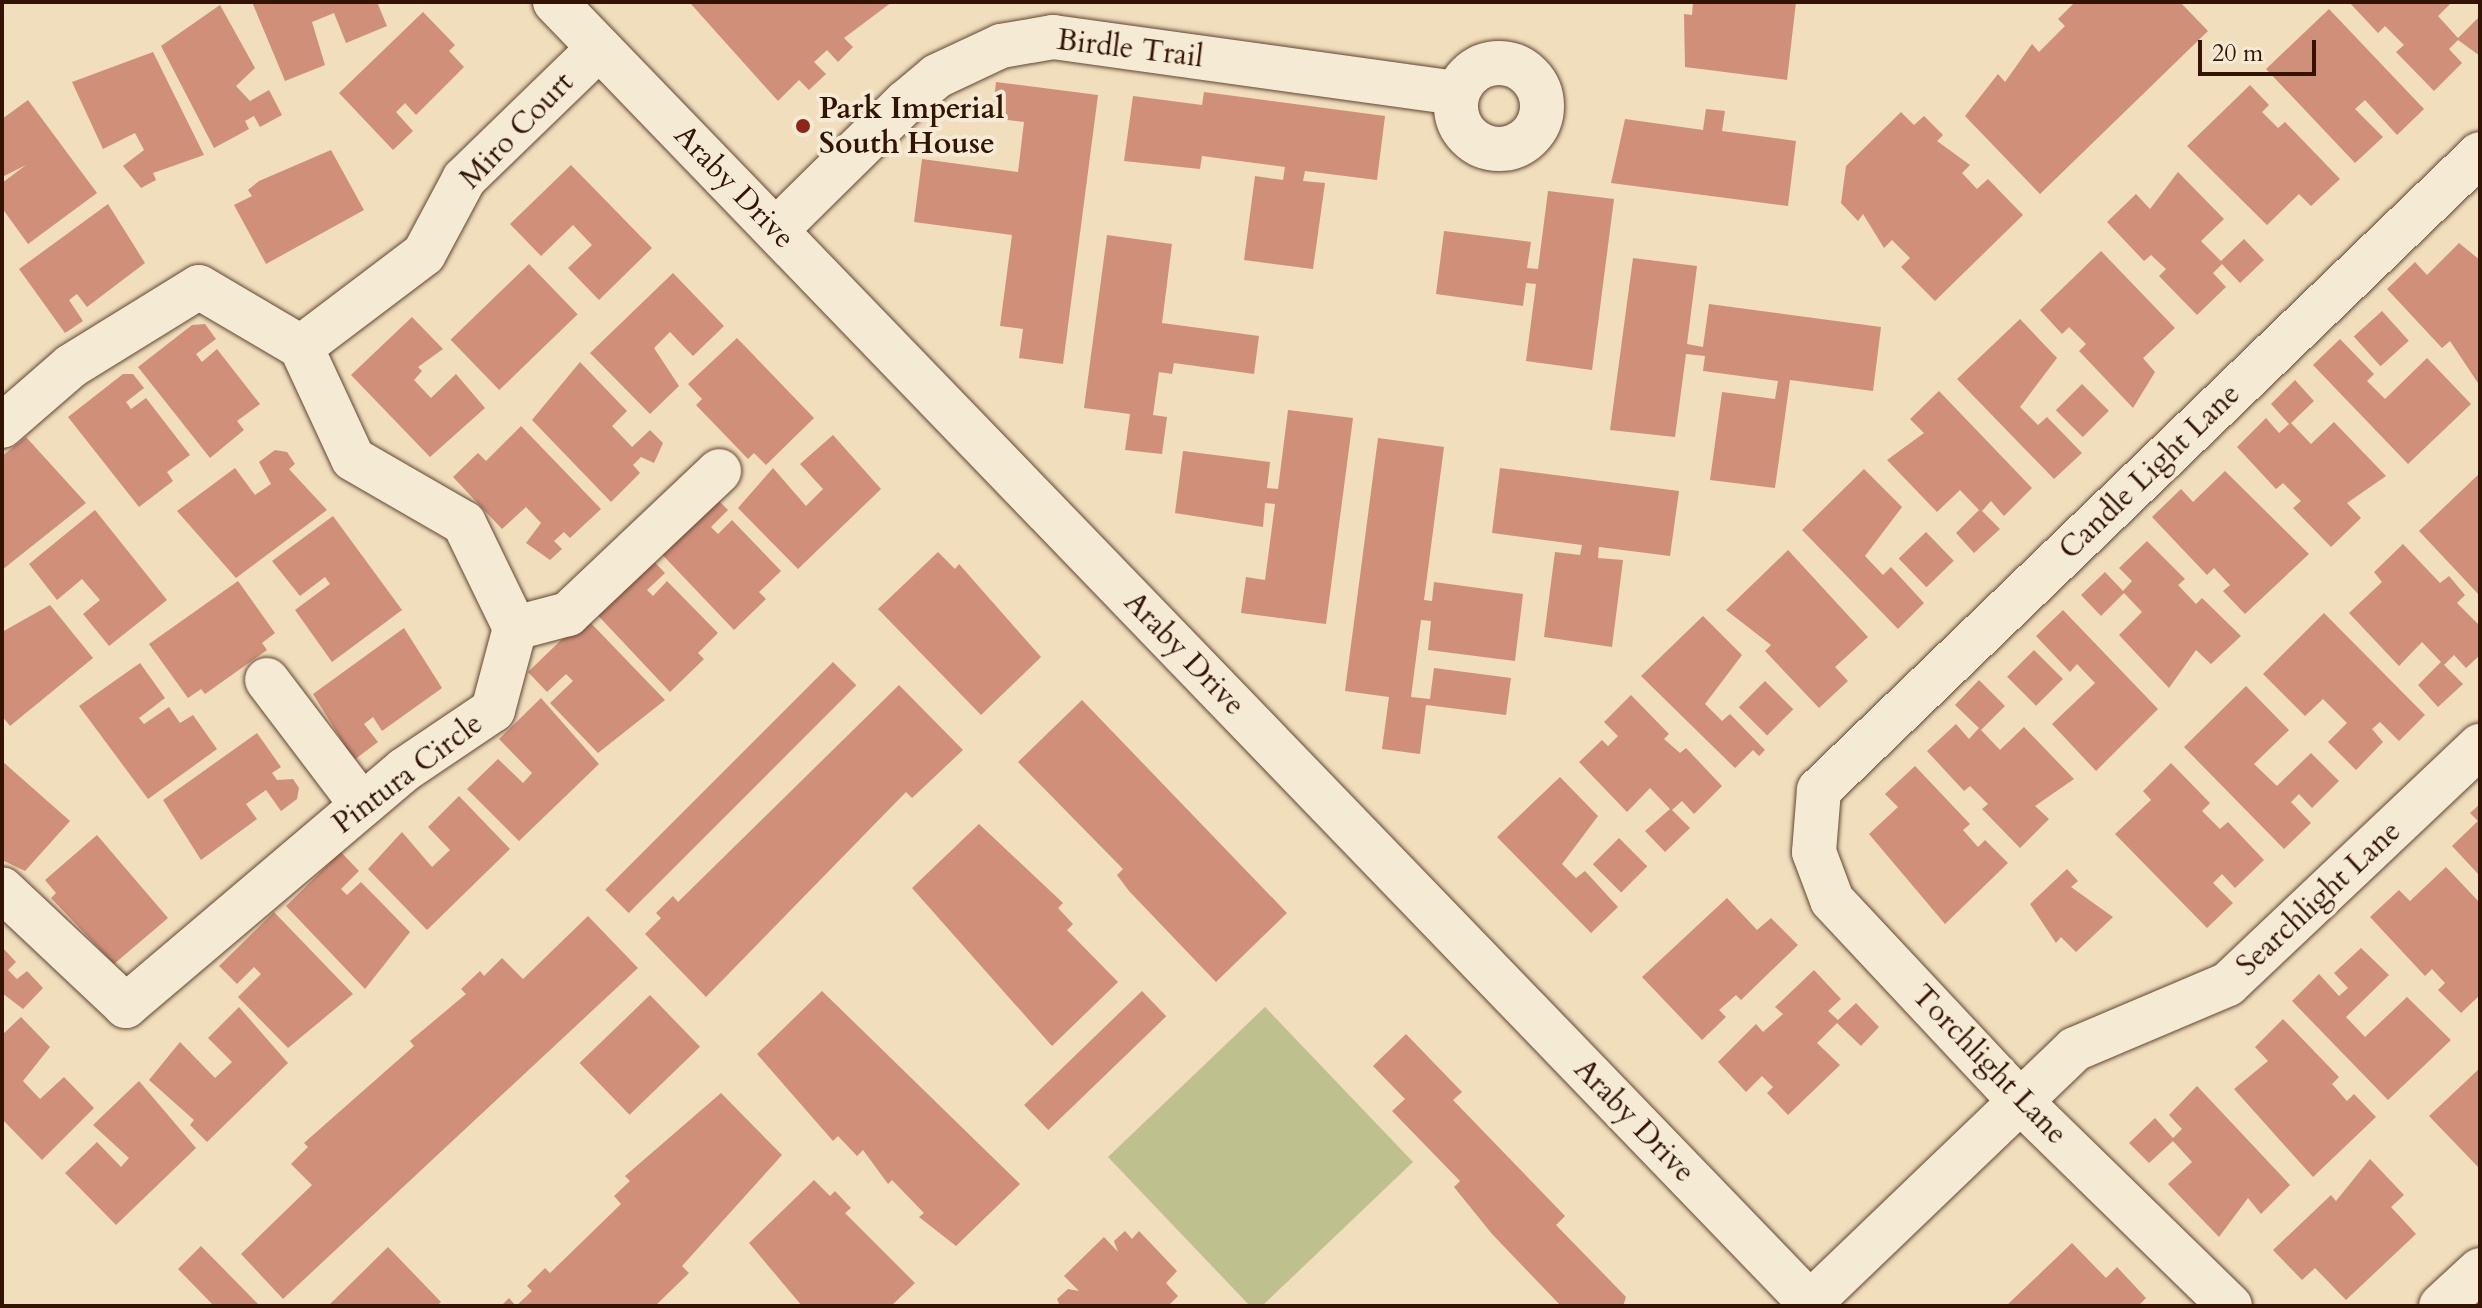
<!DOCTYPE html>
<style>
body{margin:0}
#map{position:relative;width:2482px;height:1308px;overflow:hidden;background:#f0debd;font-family:Cardo,serif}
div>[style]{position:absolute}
.green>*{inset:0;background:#bec08e}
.building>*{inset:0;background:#d08f79;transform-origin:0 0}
.roads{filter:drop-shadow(0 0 2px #624631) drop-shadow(0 0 2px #624631)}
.minor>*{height:44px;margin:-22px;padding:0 22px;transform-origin:22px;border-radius:22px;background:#f5ead4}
.minor>.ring{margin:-22px;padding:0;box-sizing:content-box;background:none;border:44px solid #f5ead4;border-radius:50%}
.dots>*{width:22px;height:22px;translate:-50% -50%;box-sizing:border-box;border:4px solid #f5ead4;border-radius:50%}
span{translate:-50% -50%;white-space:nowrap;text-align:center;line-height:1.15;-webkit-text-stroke:8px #f5ead4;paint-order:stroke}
.street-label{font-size:30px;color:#331402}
.poi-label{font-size:30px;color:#331402;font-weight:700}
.left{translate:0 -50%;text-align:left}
.frame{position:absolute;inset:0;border:4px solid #331402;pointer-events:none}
.scale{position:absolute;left:2198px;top:40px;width:118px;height:36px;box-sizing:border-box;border:4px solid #331402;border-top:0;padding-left:10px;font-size:24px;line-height:28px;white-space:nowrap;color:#331402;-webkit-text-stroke:6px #f5ead4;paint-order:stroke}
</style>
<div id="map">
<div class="green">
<i style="clip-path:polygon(1265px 1007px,1413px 1162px,1262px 1306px,1250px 1306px,1108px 1157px)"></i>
</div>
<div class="building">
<i style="clip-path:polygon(252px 2px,377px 2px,387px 26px,346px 43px,334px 13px,312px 22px,325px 65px,285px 81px)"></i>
<i style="clip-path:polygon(892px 2px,844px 38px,853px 47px,838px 62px,827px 50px,814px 62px,826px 74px,809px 90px,799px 80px,778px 101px,691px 4px)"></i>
<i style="clip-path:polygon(1693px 2px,1796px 2px,1787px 80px,1685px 67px,1684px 14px,1692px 15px)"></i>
<i style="clip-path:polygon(2075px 2px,2180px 2px,2208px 31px,2040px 194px,1965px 116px,1998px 74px,2005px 82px,2032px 44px,2039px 52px,2065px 26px,2058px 19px)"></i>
<i style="clip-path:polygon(2349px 2px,2452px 2px,2438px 16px,2458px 38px,2480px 16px,2480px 56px,2458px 40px,2449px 49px,2462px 63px,2434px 91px,2396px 52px,2404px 45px,2385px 26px,2378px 33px)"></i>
<i style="clip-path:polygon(220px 5px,255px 68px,236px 86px,250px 101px,269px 90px,282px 115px,260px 127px,254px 116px,245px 121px,249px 129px,214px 148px,161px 46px)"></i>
<i style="clip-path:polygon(2329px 9px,2424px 109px,2397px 135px,2365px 100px,2355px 109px,2383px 137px,2355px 163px,2266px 69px)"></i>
<i style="clip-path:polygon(423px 12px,455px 45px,449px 51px,464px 67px,416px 115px,405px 103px,396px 112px,413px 131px,393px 150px,339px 93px)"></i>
<i style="clip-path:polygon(153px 52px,204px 155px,153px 173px,156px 180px,141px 188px,123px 166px,144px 150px,135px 133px,103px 149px,72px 82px)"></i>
<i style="clip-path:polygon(996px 82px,1098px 95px,1063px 364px,1019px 358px,1023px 329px,1000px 326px,1012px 235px,914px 222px,922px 159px,1018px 172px,1024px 122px,992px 118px)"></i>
<i style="clip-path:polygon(2250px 85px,2269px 105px,2262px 112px,2278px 128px,2285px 122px,2340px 179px,2311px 206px,2299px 194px,2267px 225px,2187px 146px)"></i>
<i style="clip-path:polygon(1204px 92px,1385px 116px,1377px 180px,1305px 171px,1303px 181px,1325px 183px,1313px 269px,1244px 260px,1255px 176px,1283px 180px,1285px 167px,1202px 156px,1200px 169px,1124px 161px,1133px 96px,1202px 105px)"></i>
<i style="clip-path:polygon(28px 100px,97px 193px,28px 244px,2px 208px,2px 183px,26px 165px,2px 177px,2px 119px)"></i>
<i style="clip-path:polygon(1706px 109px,1725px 111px,1722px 131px,1796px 141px,1788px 206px,1611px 183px,1625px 119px,1703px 130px)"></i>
<i style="clip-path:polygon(1901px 112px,1914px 125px,1924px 116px,1943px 135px,1937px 141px,1970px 165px,1962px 173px,1977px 189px,1988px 179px,2023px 215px,1935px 301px,1901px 267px,1910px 258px,1892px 240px,1884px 248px,1863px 214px,1858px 221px,1841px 203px,1846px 166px)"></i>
<i style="clip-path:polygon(331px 150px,364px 210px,266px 264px,234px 205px,252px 196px,248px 190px,259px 181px)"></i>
<i style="clip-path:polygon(571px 165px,652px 248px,599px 300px,568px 268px,592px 245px,573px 225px,541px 256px,510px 224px)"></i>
<i style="clip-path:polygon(2178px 172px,2224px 219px,2201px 241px,2221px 261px,2244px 239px,2264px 260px,2240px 283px,2222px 264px,2213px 273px,2226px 287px,2197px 315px,2159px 276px,2166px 269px,2151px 255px,2144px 261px,2107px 222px,2136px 194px,2150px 209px)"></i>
<i style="clip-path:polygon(1548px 191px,1614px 199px,1592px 370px,1526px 361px,1536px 284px,1526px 283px,1523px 306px,1436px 294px,1444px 231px,1531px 242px,1527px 268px,1538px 269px)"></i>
<i style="clip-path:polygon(108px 204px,145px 263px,87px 307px,77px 294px,69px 300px,83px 321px,65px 333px,19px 269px)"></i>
<i style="clip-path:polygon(1107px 235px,1172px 244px,1162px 323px,1259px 336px,1254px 374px,1174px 363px,1172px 374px,1159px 372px,1153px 415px,1167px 417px,1162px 454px,1125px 450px,1130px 414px,1084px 408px)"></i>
<i style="clip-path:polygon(2459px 243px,2480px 260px,2480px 386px,2450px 341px,2442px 348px,2387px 289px,2415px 262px,2427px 275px)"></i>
<i style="clip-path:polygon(2101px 251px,2175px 328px,2143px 358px,2155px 372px,2133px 408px,2079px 351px,2086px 344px,2069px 327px,2062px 334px,2040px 310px)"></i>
<i style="clip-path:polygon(1633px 258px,1697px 266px,1687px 344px,1703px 347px,1709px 304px,1881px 327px,1873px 391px,1790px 380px,1775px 488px,1710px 480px,1722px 392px,1775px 399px,1778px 381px,1703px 371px,1705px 356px,1686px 354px,1675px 437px,1610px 430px)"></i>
<i style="left:529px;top:264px;width:70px;height:109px;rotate:46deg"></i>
<i style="clip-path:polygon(673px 273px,724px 326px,693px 356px,670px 332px,654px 348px,679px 386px,650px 414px,590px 353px)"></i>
<i style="left:2382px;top:311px;width:40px;height:38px;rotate:48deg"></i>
<i style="clip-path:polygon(412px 317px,443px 349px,418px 367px,422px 371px,414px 380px,431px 398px,456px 374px,485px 408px,430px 457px,351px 375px)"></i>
<i style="clip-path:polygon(2020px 319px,2057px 358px,2020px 407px,2038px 425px,2047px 417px,2082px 453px,2054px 479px,1957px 379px)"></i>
<i style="clip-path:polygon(205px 324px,216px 339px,196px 354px,202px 362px,217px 349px,260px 404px,237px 421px,244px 430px,210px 458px,138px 367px,192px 325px)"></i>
<i style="clip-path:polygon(737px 338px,814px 418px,766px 465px,754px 453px,748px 459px,696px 405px,702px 399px,688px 384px)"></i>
<i style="clip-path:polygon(2340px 339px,2374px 374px,2367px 381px,2385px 399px,2427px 358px,2471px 404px,2408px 464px,2313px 365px)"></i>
<i style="clip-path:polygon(580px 362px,627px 411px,612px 426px,632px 447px,650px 430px,663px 443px,654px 463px,641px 457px,633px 465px,640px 473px,611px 502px,532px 420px)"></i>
<i style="clip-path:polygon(123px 374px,133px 374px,144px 388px,126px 402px,131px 409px,146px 398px,190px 455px,167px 472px,173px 481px,139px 507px,68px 417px)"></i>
<i style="clip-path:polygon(2295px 380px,2314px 401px,2291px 423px,2311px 444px,2334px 422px,2386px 476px,2347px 503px,2361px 518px,2331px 547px,2293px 508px,2301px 501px,2283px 483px,2276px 489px,2237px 447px,2266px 418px,2279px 433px,2289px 424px,2271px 404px)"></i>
<i style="left:2082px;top:384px;width:38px;height:37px;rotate:45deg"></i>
<i style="clip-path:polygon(1939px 391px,2032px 488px,2004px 516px,1991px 501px,1982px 511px,2000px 529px,1974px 553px,1956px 533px,1979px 510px,1960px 490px,1937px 512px,1887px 460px,1924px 433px,1910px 419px)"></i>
<i style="clip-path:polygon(1288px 410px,1353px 418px,1326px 624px,1241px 613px,1246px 577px,1265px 580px,1275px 504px,1265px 503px,1263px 527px,1175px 513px,1183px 451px,1270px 462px,1267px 488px,1278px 489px)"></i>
<i style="clip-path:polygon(521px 426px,601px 509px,570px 538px,564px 532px,554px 541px,562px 549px,550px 560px,526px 543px,541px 523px,526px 507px,502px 529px,453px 477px,478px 453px,486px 461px)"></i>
<i style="clip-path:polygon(833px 435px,881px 489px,798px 569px,738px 508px,773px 468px,806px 506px,823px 489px,800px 464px)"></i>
<i style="clip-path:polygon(26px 437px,86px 503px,2px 570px,2px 456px)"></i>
<i style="clip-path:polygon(1378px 438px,1444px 447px,1424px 600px,1432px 601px,1434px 582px,1523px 594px,1515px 661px,1428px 650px,1431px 621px,1421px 620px,1411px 697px,1430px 699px,1434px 668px,1511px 678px,1506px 715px,1426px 705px,1420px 754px,1382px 749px,1389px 697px,1345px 691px)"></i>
<i style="clip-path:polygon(275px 450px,287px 452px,295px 464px,289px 469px,327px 510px,236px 578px,177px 511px,235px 468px,255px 495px,271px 484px,259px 462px)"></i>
<i style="clip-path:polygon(1500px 468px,1679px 491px,1670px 556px,1599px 547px,1598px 558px,1623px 560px,1612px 647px,1544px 637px,1555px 552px,1580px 555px,1582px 545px,1492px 533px)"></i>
<i style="clip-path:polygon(1864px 469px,1902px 507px,1865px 556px,1883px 575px,1891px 567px,1924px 603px,1898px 629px,1802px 530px)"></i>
<i style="clip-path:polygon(2225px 471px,2309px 554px,2245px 614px,2223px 591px,2230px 585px,2214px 568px,2207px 575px,2152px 517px,2181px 489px,2193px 502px)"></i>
<i style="clip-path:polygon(2480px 473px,2480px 596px,2419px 531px)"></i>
<i style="clip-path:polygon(711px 493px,728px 510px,711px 527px,718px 534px,732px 520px,781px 571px,759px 592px,766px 599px,734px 630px,655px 547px)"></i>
<i style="clip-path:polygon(95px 510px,167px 600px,109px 646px,83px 614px,100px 600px,82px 579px,57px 600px,29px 564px)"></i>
<i style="clip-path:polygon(333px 516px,402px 610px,332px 662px,295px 610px,330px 584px,325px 577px,300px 596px,272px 561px)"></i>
<i style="left:1926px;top:532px;width:40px;height:38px;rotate:46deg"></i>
<i style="clip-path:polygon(2147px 541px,2185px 579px,2178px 585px,2196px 604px,2202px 598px,2241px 636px,2211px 664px,2196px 650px,2169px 688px,2119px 635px,2142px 612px,2124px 593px,2101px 616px,2081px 595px,2105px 572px,2123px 591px,2132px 581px,2119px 568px)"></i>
<i style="clip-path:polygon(2403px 544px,2440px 583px,2449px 576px,2465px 595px,2457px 603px,2480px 626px,2480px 655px,2466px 668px,2454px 655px,2444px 665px,2463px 684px,2438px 707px,2418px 685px,2441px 662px,2422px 642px,2399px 666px,2349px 613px,2382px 582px,2374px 572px)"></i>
<i style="clip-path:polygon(1788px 550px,1868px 637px,1835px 667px,1848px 681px,1819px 708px,1765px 651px,1771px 645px,1726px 610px)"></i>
<i style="clip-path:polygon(938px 552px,955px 569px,959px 564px,1041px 657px,981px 715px,878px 609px)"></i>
<i style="clip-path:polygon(647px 554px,665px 573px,647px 590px,653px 596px,667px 581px,718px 633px,698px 653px,704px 659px,670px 692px,591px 608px)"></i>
<i style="clip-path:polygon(238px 581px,275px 633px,262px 643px,267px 650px,205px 694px,201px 689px,188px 698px,149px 644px)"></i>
<i style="clip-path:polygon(50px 605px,93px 658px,10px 726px,2px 716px,2px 632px)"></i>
<i style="clip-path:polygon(2063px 610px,2158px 709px,2096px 771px,2052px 724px,2095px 683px,2077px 664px,2070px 672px,2036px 636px)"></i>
<i style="clip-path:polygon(2324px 613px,2425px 715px,2399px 741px,2380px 722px,2372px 729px,2383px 742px,2356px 770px,2328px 742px,2347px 723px,2323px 699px,2305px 716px,2263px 674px)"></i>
<i style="clip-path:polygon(1703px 616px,1742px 655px,1705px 704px,1722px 721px,1730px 714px,1765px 750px,1759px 756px,1753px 750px,1735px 768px,1641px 676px)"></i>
<i style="clip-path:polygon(585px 617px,665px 700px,598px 753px,550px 703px,573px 681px,566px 674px,547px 692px,528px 672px)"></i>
<i style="clip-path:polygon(404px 628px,442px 688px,382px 731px,373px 717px,364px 724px,378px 742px,354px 760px,313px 694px)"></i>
<i style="left:2034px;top:650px;width:41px;height:38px;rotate:45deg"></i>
<i style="left:833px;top:662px;width:33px;height:322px;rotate:45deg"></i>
<i style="clip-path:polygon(140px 663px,165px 698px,139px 718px,144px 724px,169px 707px,180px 723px,193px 715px,217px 749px,148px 799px,79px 706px)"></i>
<i style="clip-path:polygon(1979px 680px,2005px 706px,1981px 730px,2000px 750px,2024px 727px,2074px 779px,2035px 806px,2049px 819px,2020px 848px,1982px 809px,1988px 804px,1970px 786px,1964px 791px,1927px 751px,1956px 724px,1969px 739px,1979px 728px,1955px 705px)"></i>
<i style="left:1765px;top:681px;width:40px;height:37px;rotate:45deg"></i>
<i style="clip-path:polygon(899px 685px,963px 750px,912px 798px,906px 792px,706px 997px,645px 934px,661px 918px,656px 913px,673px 896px,678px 902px)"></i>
<i style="clip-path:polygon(2246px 686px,2289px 730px,2254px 764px,2277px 786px,2311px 753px,2339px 781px,2312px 808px,2299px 794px,2291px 802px,2311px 823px,2284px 849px,2184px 747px)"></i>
<i style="clip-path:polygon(1631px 695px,1669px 734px,1664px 739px,1680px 753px,1686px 748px,1722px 786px,1694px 814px,1682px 801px,1672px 810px,1690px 828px,1665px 852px,1645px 831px,1670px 809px,1650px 788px,1627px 812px,1579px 762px,1602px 740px,1608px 746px,1618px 736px,1604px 722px)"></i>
<i style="clip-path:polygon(541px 698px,599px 764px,519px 841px,467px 789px,498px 759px,523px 783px,532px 773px,499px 739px)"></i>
<i style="clip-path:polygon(1082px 700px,1287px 913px,1216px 982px,1129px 891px,1117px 875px,1123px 869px,1018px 762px)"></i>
<i style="clip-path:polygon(257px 733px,281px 767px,272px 773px,277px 780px,293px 779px,299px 788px,297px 799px,281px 811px,266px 790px,246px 804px,257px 819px,201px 860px,163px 800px)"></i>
<i style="clip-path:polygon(2px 761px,70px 821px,25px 871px,2px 860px)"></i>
<i style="clip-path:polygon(2171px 763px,2210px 803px,2202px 811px,2220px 829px,2228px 822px,2264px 860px,2235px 888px,2222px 874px,2213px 883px,2233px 903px,2207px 928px,2115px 834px,2151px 800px,2143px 791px)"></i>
<i style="clip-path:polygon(1915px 766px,1970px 824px,1963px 830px,1978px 847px,1985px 840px,2008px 863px,1945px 924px,1869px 834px,1898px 807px,1885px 794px)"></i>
<i style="clip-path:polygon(1560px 777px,1598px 816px,1562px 864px,1576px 878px,1585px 871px,1618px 907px,1591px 933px,1497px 837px)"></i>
<i style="clip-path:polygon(459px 796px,510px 849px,427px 930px,368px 869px,402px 832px,432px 867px,450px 850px,428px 827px)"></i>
<i style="clip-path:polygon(2480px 804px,2480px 876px,2452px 846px,2478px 821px,2470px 813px)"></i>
<i style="clip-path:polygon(979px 824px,1063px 903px,1058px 908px,1073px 924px,1067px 930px,1118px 982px,1052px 1046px,912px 888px)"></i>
<i style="clip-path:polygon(97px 835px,168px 918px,114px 964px,51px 898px,56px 893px,45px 880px)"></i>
<i style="left:1619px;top:838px;width:40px;height:37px;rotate:45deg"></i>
<i style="clip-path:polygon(341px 852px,359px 871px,341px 889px,347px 895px,361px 882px,410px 932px,365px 989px,286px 906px)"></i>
<i style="clip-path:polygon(2446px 867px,2480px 903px,2480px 995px,2461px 1013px,2438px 990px,2445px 983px,2432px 969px,2425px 976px,2370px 917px,2399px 890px,2410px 901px)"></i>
<i style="clip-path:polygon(2067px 869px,2078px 881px,2071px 887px,2113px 917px,2076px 952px,2061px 937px,2056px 943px,2030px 904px)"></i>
<i style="clip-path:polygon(1727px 898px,1757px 930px,1771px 918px,1798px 945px,1741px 1000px,1736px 995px,1719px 1010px,1726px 1017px,1702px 1040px,1642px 977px)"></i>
<i style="clip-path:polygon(274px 912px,353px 994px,288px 1048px,238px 997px,261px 974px,254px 967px,237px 984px,219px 966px)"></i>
<i style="clip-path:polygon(588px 916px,638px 968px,283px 1299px,241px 1254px,312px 1185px,291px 1164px,308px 1147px,304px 1143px,414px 1046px,410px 1041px,466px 994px,461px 989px,480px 971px,484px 976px,502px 958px,523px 979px)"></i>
<i style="clip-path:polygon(2px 947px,16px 962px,8px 970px,17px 979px,27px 971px,43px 988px,23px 1009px,2px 993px)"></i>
<i style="clip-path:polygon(2361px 948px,2389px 975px,2346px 1017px,2365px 1037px,2407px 997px,2451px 1040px,2388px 1100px,2292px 1001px,2319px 974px,2339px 996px,2348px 988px,2334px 973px)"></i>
<i style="clip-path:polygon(1814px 970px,1841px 999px,1828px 1011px,1838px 1020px,1856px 1003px,1879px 1027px,1861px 1046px,1837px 1023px,1817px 1043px,1840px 1065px,1788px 1115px,1767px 1093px,1773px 1087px,1762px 1076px,1746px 1092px,1718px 1062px,1756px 1024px,1763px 1032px,1783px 1014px,1775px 1007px)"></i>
<i style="clip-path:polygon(822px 991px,1020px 1184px,956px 1246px,919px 1217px,924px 1213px,892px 1180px,888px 1184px,863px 1150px,857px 1156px,838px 1136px,833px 1141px,757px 1054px)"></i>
<i style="left:1142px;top:991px;width:35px;height:164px;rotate:46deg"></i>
<i style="left:650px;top:995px;width:72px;height:98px;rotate:46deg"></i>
<i style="clip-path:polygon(239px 1007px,288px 1063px,207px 1142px,190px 1125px,194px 1120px,149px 1080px,180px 1042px,215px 1078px,232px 1062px,208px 1038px)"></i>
<i style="clip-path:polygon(21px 1017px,50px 1047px,23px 1081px,40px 1099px,64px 1077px,94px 1108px,42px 1160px,2px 1119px,2px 1035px)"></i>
<i style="clip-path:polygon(2283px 1019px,2339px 1077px,2332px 1084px,2347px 1101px,2354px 1094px,2376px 1117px,2313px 1177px,2234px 1089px,2268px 1061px,2255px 1047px)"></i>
<i style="clip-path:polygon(1406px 1034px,1462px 1092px,1453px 1100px,1565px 1216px,1556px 1225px,1626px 1297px,1623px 1306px,1561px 1306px,1492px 1234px,1454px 1187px,1460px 1181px,1392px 1111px,1405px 1099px,1373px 1066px)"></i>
<i style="clip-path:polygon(2480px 1068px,2480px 1169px,2429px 1116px)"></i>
<i style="clip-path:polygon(139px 1081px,196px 1148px,116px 1225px,65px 1173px,97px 1142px,121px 1167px,129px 1158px,93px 1125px)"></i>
<i style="clip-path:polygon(2197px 1086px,2290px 1185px,2261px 1214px,2248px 1198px,2219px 1237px,2168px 1184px,2192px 1162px,2173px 1141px,2149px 1163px,2129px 1143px,2155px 1118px,2173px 1138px,2182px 1129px,2169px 1115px)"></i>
<i style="clip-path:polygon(721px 1093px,782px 1155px,682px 1266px,689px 1273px,655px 1306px,501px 1306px,509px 1298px,516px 1306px,532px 1291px,527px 1286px,545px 1268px,550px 1273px,621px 1204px,614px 1196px,630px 1181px,625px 1176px)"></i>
<i style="clip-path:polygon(2370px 1159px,2404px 1195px,2391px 1207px,2416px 1234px,2346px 1300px,2315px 1268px,2302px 1280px,2273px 1250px,2331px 1195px,2336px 1201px)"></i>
<i style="clip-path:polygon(814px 1180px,830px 1196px,835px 1191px,851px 1208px,845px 1213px,915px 1283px,891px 1306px,802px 1306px,749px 1243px)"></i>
<i style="clip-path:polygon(1125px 1231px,1132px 1239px,1139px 1231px,1177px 1271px,1166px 1283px,1178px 1296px,1168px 1306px,1060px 1306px,1057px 1299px,1068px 1289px,1079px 1291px,1064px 1276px,1104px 1237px,1118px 1252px,1114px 1241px)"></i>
<i style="clip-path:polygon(2072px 1243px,2106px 1278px,2117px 1267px,2146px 1298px,2138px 1306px,2006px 1306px)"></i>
<i style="clip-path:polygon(201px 1246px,260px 1306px,214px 1306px,178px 1269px)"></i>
<i style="clip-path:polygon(388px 1247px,441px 1302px,437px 1306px,328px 1306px)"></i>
</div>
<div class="roads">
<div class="minor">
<i style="left:555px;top:2px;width:1812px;rotate:46.03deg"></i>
<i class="ring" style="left:1456px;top:63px;width:42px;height:42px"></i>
<i style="left:776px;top:230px;width:182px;rotate:-44.6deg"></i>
<i style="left:906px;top:102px;width:40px;rotate:-40deg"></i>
<i style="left:937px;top:76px;width:71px;rotate:-25.1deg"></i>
<i style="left:1001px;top:46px;width:53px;rotate:-9.8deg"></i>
<i style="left:1053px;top:37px;width:407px;rotate:7.9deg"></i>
<i style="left:301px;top:347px;width:154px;rotate:-37.1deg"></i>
<i style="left:424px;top:254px;width:85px;rotate:-61.9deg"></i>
<i style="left:464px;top:179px;width:188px;rotate:-44.1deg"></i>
<i style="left:2px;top:426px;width:91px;rotate:-41deg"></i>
<i style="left:71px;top:366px;width:150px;rotate:-31.7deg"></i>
<i style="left:199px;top:287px;width:118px;rotate:30.5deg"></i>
<i style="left:301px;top:347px;width:123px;rotate:65.1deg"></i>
<i style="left:353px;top:459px;width:128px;rotate:30deg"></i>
<i style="left:464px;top:523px;width:117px;rotate:64.1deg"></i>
<i style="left:515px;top:628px;width:85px;rotate:105deg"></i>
<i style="left:493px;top:710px;width:107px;rotate:146deg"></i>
<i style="left:404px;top:770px;width:365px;rotate:139.7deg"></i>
<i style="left:126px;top:1006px;width:170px;rotate:-136.7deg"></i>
<i style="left:515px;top:628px;width:55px;rotate:-14.8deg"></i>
<i style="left:568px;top:614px;width:208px;rotate:-43.4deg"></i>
<i style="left:267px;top:680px;width:157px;rotate:52.8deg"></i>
<i style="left:1807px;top:1306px;width:371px;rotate:-43.8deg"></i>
<i style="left:2075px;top:1049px;width:166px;rotate:-23deg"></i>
<i style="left:2228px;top:984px;width:347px;rotate:-43.4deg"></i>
<i style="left:2230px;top:1306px;width:296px;rotate:-135.7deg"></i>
<i style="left:2018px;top:1099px;width:272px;rotate:-133.1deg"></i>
<i style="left:1832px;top:900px;width:51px;rotate:-110.6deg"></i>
<i style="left:1814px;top:852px;width:62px;rotate:-85.4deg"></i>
<i style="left:1819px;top:790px;width:917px;rotate:-43.9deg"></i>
<i style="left:2441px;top:1306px;width:53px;rotate:-42.7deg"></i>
</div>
</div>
<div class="dots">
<i style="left:803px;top:126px;background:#8f2418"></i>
</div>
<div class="street-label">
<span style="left:1130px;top:49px;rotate:7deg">Birdle Trail</span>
<span style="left:517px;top:131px;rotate:-46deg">Miro Court</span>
<span style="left:734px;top:187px;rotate:46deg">Araby Drive</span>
<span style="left:2150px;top:472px;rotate:-44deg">Candle Light Lane</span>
<span style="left:1184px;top:654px;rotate:46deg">Araby Drive</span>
<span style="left:408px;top:774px;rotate:-37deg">Pintura Circle</span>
<span style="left:2319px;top:899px;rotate:-43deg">Searchlight Lane</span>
<span style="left:1989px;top:1065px;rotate:46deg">Torchlight Lane</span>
<span style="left:1634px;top:1121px;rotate:46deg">Araby Drive</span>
</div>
<div class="poi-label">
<span class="left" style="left:819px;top:126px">Park Imperial<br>South House</span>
</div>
<div class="frame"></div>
<div class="scale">20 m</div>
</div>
